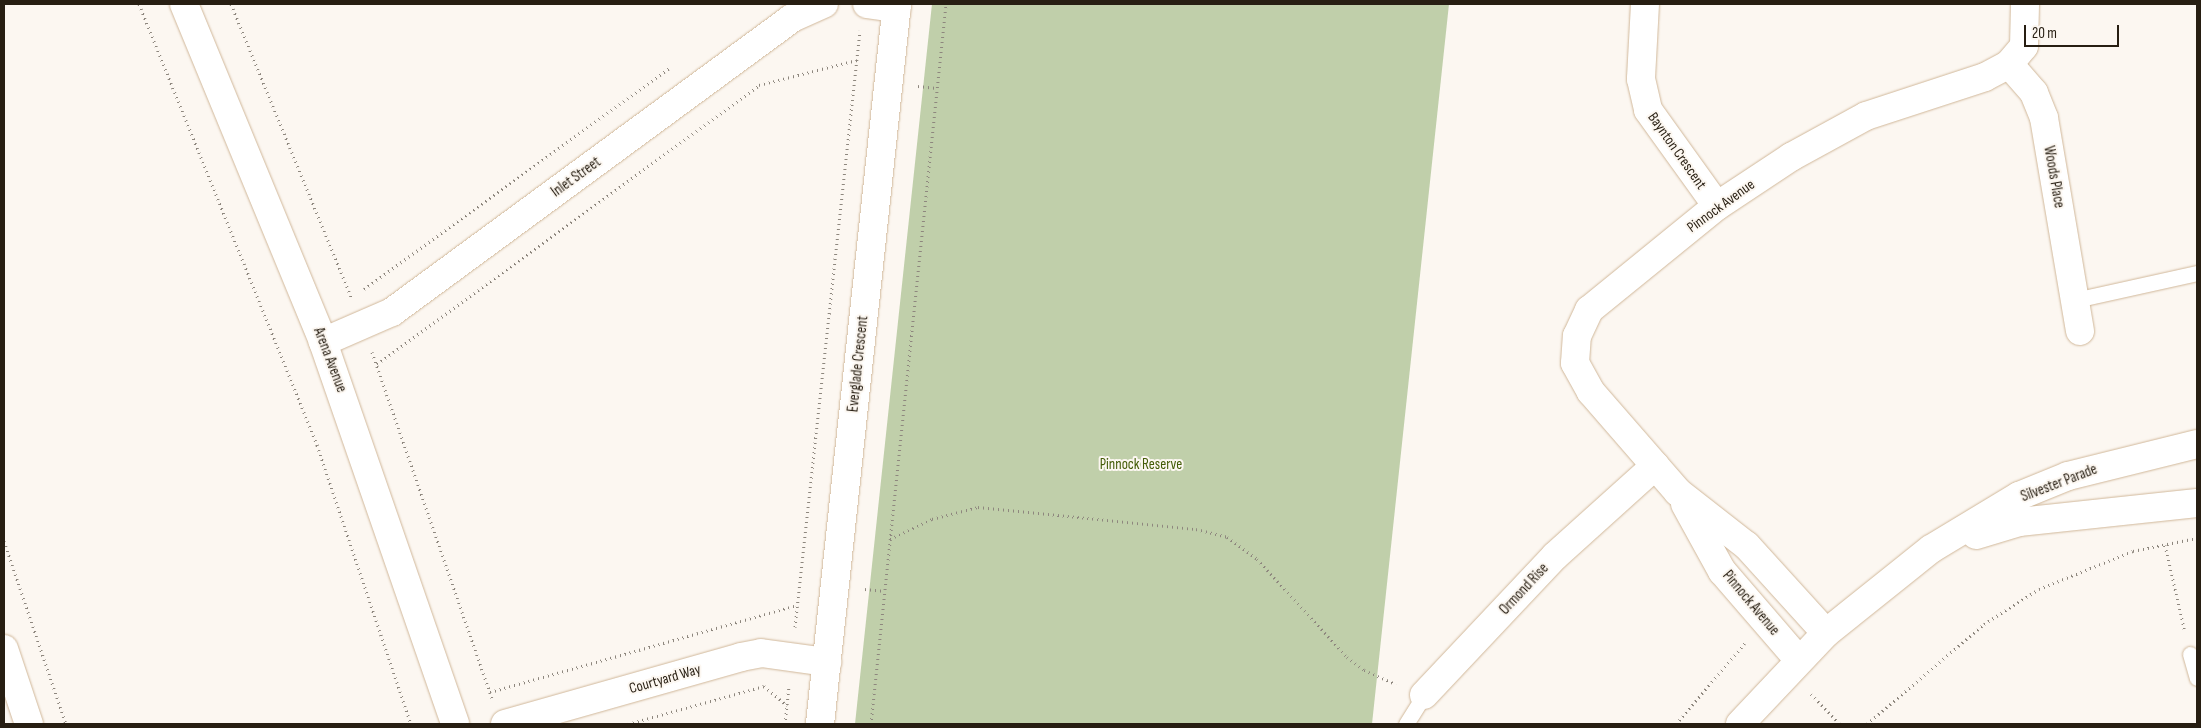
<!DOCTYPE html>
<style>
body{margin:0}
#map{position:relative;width:2201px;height:728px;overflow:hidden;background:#fcf7f1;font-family:"Sofia Sans Condensed",sans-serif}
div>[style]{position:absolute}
.green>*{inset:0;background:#c0cfaa}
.path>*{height:3px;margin-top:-1.5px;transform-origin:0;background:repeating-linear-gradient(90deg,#8e877e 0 1px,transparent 0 5px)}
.roads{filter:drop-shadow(0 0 1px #d0b799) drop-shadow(0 0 1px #d0b799)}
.service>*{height:15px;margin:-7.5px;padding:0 7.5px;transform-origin:7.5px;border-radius:7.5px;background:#fff}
.minor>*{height:28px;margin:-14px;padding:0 14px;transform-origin:14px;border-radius:14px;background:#fff}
.tertiary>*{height:28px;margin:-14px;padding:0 14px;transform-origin:14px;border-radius:14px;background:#fff}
span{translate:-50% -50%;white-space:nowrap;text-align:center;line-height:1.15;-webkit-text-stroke:4px #fcf7f1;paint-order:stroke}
.street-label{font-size:15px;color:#271e12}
.park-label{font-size:15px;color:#445c08}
.frame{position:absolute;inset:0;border:5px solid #271e12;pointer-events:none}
.scale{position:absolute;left:2024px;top:25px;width:95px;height:22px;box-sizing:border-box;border:2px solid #271e12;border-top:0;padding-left:6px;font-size:15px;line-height:18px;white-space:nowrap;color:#271e12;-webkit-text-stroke:4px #fcf7f1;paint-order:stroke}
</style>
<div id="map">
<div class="green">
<i style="clip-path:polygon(932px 4px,1449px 4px,1372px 724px,855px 724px)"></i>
</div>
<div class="path">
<i style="left:139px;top:4px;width:476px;rotate:68deg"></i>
<i style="left:317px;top:445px;width:294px;rotate:71.4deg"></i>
<i style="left:231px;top:4px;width:317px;rotate:67.7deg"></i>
<i style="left:918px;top:86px;width:19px;rotate:6deg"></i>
<i style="left:364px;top:289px;width:377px;rotate:-35.9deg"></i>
<i style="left:372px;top:352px;width:366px;rotate:70.9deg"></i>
<i style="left:377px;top:364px;width:473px;rotate:-36.1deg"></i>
<i style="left:759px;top:85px;width:101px;rotate:-14.3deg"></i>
<i style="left:890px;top:539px;width:47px;rotate:-25.5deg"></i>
<i style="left:932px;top:519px;width:48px;rotate:-14.6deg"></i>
<i style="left:978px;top:507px;width:219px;rotate:5.8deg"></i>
<i style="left:1196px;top:529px;width:32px;rotate:14deg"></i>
<i style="left:1227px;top:537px;width:37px;rotate:36deg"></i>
<i style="left:1257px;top:559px;width:133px;rotate:47.4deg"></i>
<i style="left:1347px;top:657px;width:21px;rotate:37deg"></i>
<i style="left:1364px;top:670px;width:35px;rotate:24deg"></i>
<i style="left:4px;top:541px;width:193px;rotate:71.3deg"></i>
<i style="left:2165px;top:545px;width:89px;rotate:77.1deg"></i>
<i style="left:865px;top:589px;width:20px;rotate:6deg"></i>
<i style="left:795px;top:627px;width:600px;rotate:-83.78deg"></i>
<i style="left:490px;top:692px;width:320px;rotate:-15.8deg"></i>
<i style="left:1811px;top:694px;width:42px;rotate:46deg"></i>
<i style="left:628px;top:724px;width:141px;rotate:-15.6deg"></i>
<i style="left:764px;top:686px;width:30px;rotate:40deg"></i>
<i style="left:785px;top:724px;width:36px;rotate:-84deg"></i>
<i style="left:871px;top:724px;width:724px;rotate:-84.05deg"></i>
<i style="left:1676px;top:724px;width:106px;rotate:-49.6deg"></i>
<i style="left:1867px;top:724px;width:154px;rotate:-40.5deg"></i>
<i style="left:1984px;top:624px;width:65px;rotate:-32.5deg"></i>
<i style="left:2039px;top:589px;width:101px;rotate:-22deg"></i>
<i style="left:2133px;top:551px;width:65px;rotate:-11.5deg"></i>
</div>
<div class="roads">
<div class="service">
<i style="left:2075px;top:300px;width:125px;rotate:-12.5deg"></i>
<i style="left:2190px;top:654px;width:25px;rotate:74deg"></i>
<i style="left:1406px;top:724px;width:34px;rotate:-58deg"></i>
</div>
<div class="minor">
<i style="left:867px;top:4px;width:30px;rotate:8deg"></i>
<i style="left:1645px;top:4px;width:75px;rotate:93.1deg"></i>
<i style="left:1641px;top:79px;width:32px;rotate:77deg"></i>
<i style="left:1648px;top:110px;width:118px;rotate:54.3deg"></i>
<i style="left:2009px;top:64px;width:38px;rotate:49deg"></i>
<i style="left:2034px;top:93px;width:27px;rotate:68deg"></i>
<i style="left:2044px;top:118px;width:216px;rotate:80.4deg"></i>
<i style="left:323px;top:342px;width:75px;rotate:-23.5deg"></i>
<i style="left:392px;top:312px;width:496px;rotate:-36.3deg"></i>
<i style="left:792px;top:18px;width:35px;rotate:-24deg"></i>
<i style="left:1685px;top:504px;width:77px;rotate:61.1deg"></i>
<i style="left:1722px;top:571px;width:116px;rotate:49.2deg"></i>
<i style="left:1826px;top:633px;width:118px;rotate:-132.2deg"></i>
<i style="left:1747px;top:546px;width:88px;rotate:-142deg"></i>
<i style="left:1678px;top:492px;width:133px;rotate:-131deg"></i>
<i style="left:1591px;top:392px;width:33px;rotate:-119deg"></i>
<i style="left:1575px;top:363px;width:27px;rotate:-86deg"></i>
<i style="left:1577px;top:336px;width:29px;rotate:-65deg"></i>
<i style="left:1589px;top:310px;width:165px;rotate:-39.1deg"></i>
<i style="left:1717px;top:206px;width:89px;rotate:-33.5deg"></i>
<i style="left:1791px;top:157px;width:85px;rotate:-28.7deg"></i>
<i style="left:1866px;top:116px;width:125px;rotate:-18.1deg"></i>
<i style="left:1985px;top:77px;width:27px;rotate:-28deg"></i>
<i style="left:2009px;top:64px;width:23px;rotate:-50deg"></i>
<i style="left:2024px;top:46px;width:42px;rotate:-88.6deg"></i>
<i style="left:4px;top:649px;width:79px;rotate:71.6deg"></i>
<i style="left:1424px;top:695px;width:191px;rotate:-46.7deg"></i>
<i style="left:1555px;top:556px;width:135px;rotate:-42deg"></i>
<i style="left:505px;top:724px;width:245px;rotate:-15.8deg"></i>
<i style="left:741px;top:657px;width:20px;rotate:-11deg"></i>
<i style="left:761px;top:653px;width:67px;rotate:7.8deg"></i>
<i style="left:820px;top:724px;width:724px;rotate:-83.9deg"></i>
</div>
<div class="tertiary">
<i style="left:184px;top:4px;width:365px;rotate:67.6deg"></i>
<i style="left:323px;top:342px;width:404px;rotate:70.9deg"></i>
<i style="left:1976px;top:535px;width:45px;rotate:-16.8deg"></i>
<i style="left:2019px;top:522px;width:179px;rotate:-6.1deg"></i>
<i style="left:1740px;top:724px;width:125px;rotate:-46.6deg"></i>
<i style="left:1826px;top:633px;width:134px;rotate:-38.7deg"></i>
<i style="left:1931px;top:549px;width:103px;rotate:-31.1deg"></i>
<i style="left:2019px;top:496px;width:53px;rotate:-22.2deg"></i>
<i style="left:2068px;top:476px;width:133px;rotate:-13.9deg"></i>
</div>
</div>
<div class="street-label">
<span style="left:1677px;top:151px;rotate:55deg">Baynton Crescent</span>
<span style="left:576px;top:177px;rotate:-36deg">Inlet Street</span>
<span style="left:2054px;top:177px;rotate:80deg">Woods Place</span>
<span style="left:1721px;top:206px;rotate:-36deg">Pinnock Avenue</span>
<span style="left:330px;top:360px;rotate:69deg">Arena Avenue</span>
<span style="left:858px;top:364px;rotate:-84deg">Everglade Crescent</span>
<span style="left:2059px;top:483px;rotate:-21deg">Silvester Parade</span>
<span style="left:1524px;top:589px;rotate:-47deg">Ormond Rise</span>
<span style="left:1751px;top:603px;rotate:50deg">Pinnock Avenue</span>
<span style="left:665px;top:679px;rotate:-16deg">Courtyard Way</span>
</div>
<div class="park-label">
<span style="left:1141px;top:465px">Pinnock Reserve</span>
</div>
<div class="frame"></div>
<div class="scale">20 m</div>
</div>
